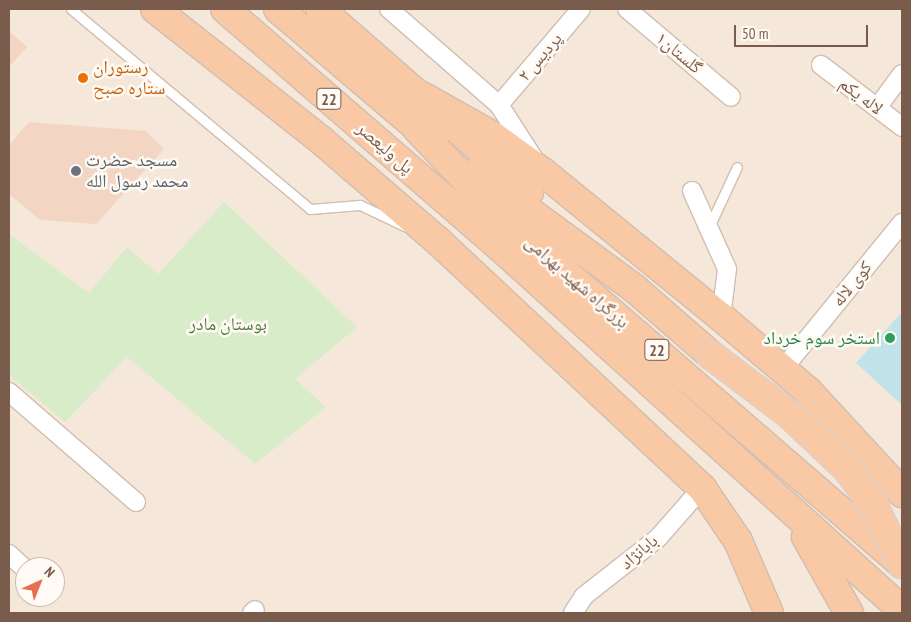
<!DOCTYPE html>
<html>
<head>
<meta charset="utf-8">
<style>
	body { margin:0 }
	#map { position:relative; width:911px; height:622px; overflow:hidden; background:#fdf6ec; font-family:"PT Sans Narrow","Noto Naskh Arabic",sans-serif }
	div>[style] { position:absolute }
	.residential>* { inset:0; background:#f5e8da }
	.green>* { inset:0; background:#d8ecc9 }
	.water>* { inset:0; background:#bfe3e8 }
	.building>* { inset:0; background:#f3d5c3 }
	.roads { filter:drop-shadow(1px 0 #d1beb0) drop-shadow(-1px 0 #d1beb0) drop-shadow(0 1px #d1beb0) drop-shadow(0 -1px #d1beb0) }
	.service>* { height:9px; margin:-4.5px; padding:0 4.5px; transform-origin:4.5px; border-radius:4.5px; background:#fff }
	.minor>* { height:18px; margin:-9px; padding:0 9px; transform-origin:9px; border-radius:9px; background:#fff }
	.trunk>* { height:28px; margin:-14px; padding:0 14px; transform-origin:14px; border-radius:14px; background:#f9c8a4 }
	.bridges { filter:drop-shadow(1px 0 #dad1cd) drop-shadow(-1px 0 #dad1cd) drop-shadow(0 1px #dad1cd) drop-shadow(0 -1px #dad1cd) }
	.trunk-bridge>* { height:28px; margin:-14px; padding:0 14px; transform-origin:14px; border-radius:14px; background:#f9c8a4 }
	.dots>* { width:14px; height:14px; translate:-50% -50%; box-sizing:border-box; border:2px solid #fffaf3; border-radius:50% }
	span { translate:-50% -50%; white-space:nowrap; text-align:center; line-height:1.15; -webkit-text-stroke:5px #fffaf3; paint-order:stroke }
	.shield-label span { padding:1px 4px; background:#fffaf3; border:1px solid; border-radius:4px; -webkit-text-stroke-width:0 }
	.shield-label { font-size:16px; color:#7a5c4d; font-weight:700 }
	.street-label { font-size:18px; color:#7a5c4d }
	.food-label { font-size:18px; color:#c56008 }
	.left { translate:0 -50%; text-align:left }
	.worship-label { font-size:18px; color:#5b616d }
	.park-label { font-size:18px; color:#537a41 }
	.leisure-label { font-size:18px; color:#27864d }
	.right { translate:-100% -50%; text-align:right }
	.frame { position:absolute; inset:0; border:10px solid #7a5c4d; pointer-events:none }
	.north { position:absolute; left:15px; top:557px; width:50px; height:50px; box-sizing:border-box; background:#fffaf3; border:1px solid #cabbb1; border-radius:50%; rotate:44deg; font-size:14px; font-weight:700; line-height:20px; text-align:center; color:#7a5c4d }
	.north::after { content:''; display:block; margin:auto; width:18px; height:22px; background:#e76f51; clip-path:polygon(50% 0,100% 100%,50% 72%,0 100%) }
	.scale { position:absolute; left:734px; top:25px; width:134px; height:22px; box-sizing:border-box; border:2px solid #7a5c4d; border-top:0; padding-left:6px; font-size:15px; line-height:18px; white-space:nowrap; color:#7a5c4d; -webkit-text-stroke:4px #fffaf3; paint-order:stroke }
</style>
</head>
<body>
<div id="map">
	<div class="residential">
		<div style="clip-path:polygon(evenodd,9px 9px,902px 9px,902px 613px,9px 613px,9px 9px,25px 567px,55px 567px,55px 597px,25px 597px,25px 567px)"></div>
	</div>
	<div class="green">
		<div style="clip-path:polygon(224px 202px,357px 327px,295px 379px,326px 407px,255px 464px,127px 357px,65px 422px,9px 375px,9px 234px,89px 293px,127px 247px,158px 274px)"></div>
	</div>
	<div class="water">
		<div style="clip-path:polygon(901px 313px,902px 314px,902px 405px,856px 363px)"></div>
	</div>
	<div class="building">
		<div style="clip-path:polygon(9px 31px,27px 47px,9px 67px)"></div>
		<div style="clip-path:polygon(29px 122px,146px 131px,164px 149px,96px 224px,40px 220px,9px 194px,9px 145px)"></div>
	</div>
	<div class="roads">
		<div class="service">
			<div style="left:71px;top:9px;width:312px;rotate:39.9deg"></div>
			<div style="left:310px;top:209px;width:50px;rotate:-4.6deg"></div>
			<div style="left:360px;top:205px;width:49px;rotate:25.5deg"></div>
			<div style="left:709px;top:227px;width:66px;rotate:-65deg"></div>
		</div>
		<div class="minor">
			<div style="left:389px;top:9px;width:146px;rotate:41.1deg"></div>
			<div style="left:499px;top:105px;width:64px;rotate:57.1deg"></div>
			<div style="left:627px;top:9px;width:136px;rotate:40.2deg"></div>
			<div style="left:821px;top:65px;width:102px;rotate:37.4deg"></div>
			<div style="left:499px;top:105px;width:126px;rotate:-49.5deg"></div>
			<div style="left:877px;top:108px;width:42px;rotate:-53.7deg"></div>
			<div style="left:692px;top:191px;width:85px;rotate:65.8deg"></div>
			<div style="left:727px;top:269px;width:48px;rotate:97.1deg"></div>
			<div style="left:782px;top:370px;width:190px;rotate:-50.8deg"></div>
			<div style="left:9px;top:392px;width:168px;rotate:40.9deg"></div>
			<div style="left:9px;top:554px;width:18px;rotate:43deg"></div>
			<div style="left:252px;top:613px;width:4px;rotate:-45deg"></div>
			<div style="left:573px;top:613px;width:20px;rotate:-57deg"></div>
			<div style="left:584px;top:596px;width:94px;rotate:-38.1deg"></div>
			<div style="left:658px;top:538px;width:67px;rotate:-48.7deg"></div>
		</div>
		<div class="trunk">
			<div style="left:155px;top:9px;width:213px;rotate:38.3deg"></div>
			<div style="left:322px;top:141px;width:153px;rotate:40.8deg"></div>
			<div style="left:438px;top:241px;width:362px;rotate:43.1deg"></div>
			<div style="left:702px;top:488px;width:64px;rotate:55.8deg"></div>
			<div style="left:738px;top:541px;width:78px;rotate:66.7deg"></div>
			<div style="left:225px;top:9px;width:365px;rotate:40.9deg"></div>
			<div style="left:501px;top:248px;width:540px;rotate:42.07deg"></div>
			<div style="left:278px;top:9px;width:204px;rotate:40.4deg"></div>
			<div style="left:320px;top:9px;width:278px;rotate:41.2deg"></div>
			<div style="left:422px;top:96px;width:81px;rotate:29.4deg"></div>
			<div style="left:493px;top:136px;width:62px;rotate:35.8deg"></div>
			<div style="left:543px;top:172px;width:230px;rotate:39.2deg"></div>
			<div style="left:721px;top:317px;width:114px;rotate:40.4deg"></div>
			<div style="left:808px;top:391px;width:139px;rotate:47.3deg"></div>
			<div style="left:418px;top:130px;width:117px;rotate:46.4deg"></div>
			<div style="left:499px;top:215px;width:533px;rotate:40.89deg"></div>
			<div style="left:476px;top:172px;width:197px;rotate:36.3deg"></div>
			<div style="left:635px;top:289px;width:101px;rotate:41deg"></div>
			<div style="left:806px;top:537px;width:87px;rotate:60.5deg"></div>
		</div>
	</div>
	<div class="bridges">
		<div class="trunk-bridge">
			<div style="left:711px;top:355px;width:99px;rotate:37.2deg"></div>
			<div style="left:790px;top:415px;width:79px;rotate:43.5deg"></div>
			<div style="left:847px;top:469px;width:41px;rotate:52.9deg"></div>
			<div style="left:872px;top:502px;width:69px;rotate:64.2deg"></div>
		</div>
	</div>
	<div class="dots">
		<div style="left:83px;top:78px;background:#e8710a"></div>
		<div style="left:76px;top:171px;background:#6b7280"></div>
		<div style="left:890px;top:338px;background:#2e9e5b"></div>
	</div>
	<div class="shield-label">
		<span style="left:329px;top:99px">22</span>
		<span style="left:657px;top:350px">22</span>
	</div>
	<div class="street-label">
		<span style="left:679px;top:53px;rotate:40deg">گلستان۱</span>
		<span style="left:540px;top:57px;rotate:-50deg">پردیس ۲</span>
		<span style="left:861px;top:96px;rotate:37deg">لاله یکم</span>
		<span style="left:385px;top:148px;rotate:41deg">پل ولیعصر</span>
		<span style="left:577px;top:282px;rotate:41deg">بزرگراه شهید بهرامی</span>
		<span style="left:852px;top:284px;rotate:-51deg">کوی لاله</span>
		<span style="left:639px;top:552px;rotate:-40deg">بابانژاد</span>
	</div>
	<div class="food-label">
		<span class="left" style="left:93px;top:78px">رستوران<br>ستاره صبح</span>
	</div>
	<div class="worship-label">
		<span class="left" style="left:86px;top:171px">مسجد حضرت<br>محمد رسول الله</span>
	</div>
	<div class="park-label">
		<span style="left:228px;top:324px">بوستان مادر</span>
	</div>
	<div class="leisure-label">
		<span class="right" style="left:880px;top:338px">استخر سوم خرداد</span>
	</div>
	<div class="frame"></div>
	<div class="north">N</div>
	<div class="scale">50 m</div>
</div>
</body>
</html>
